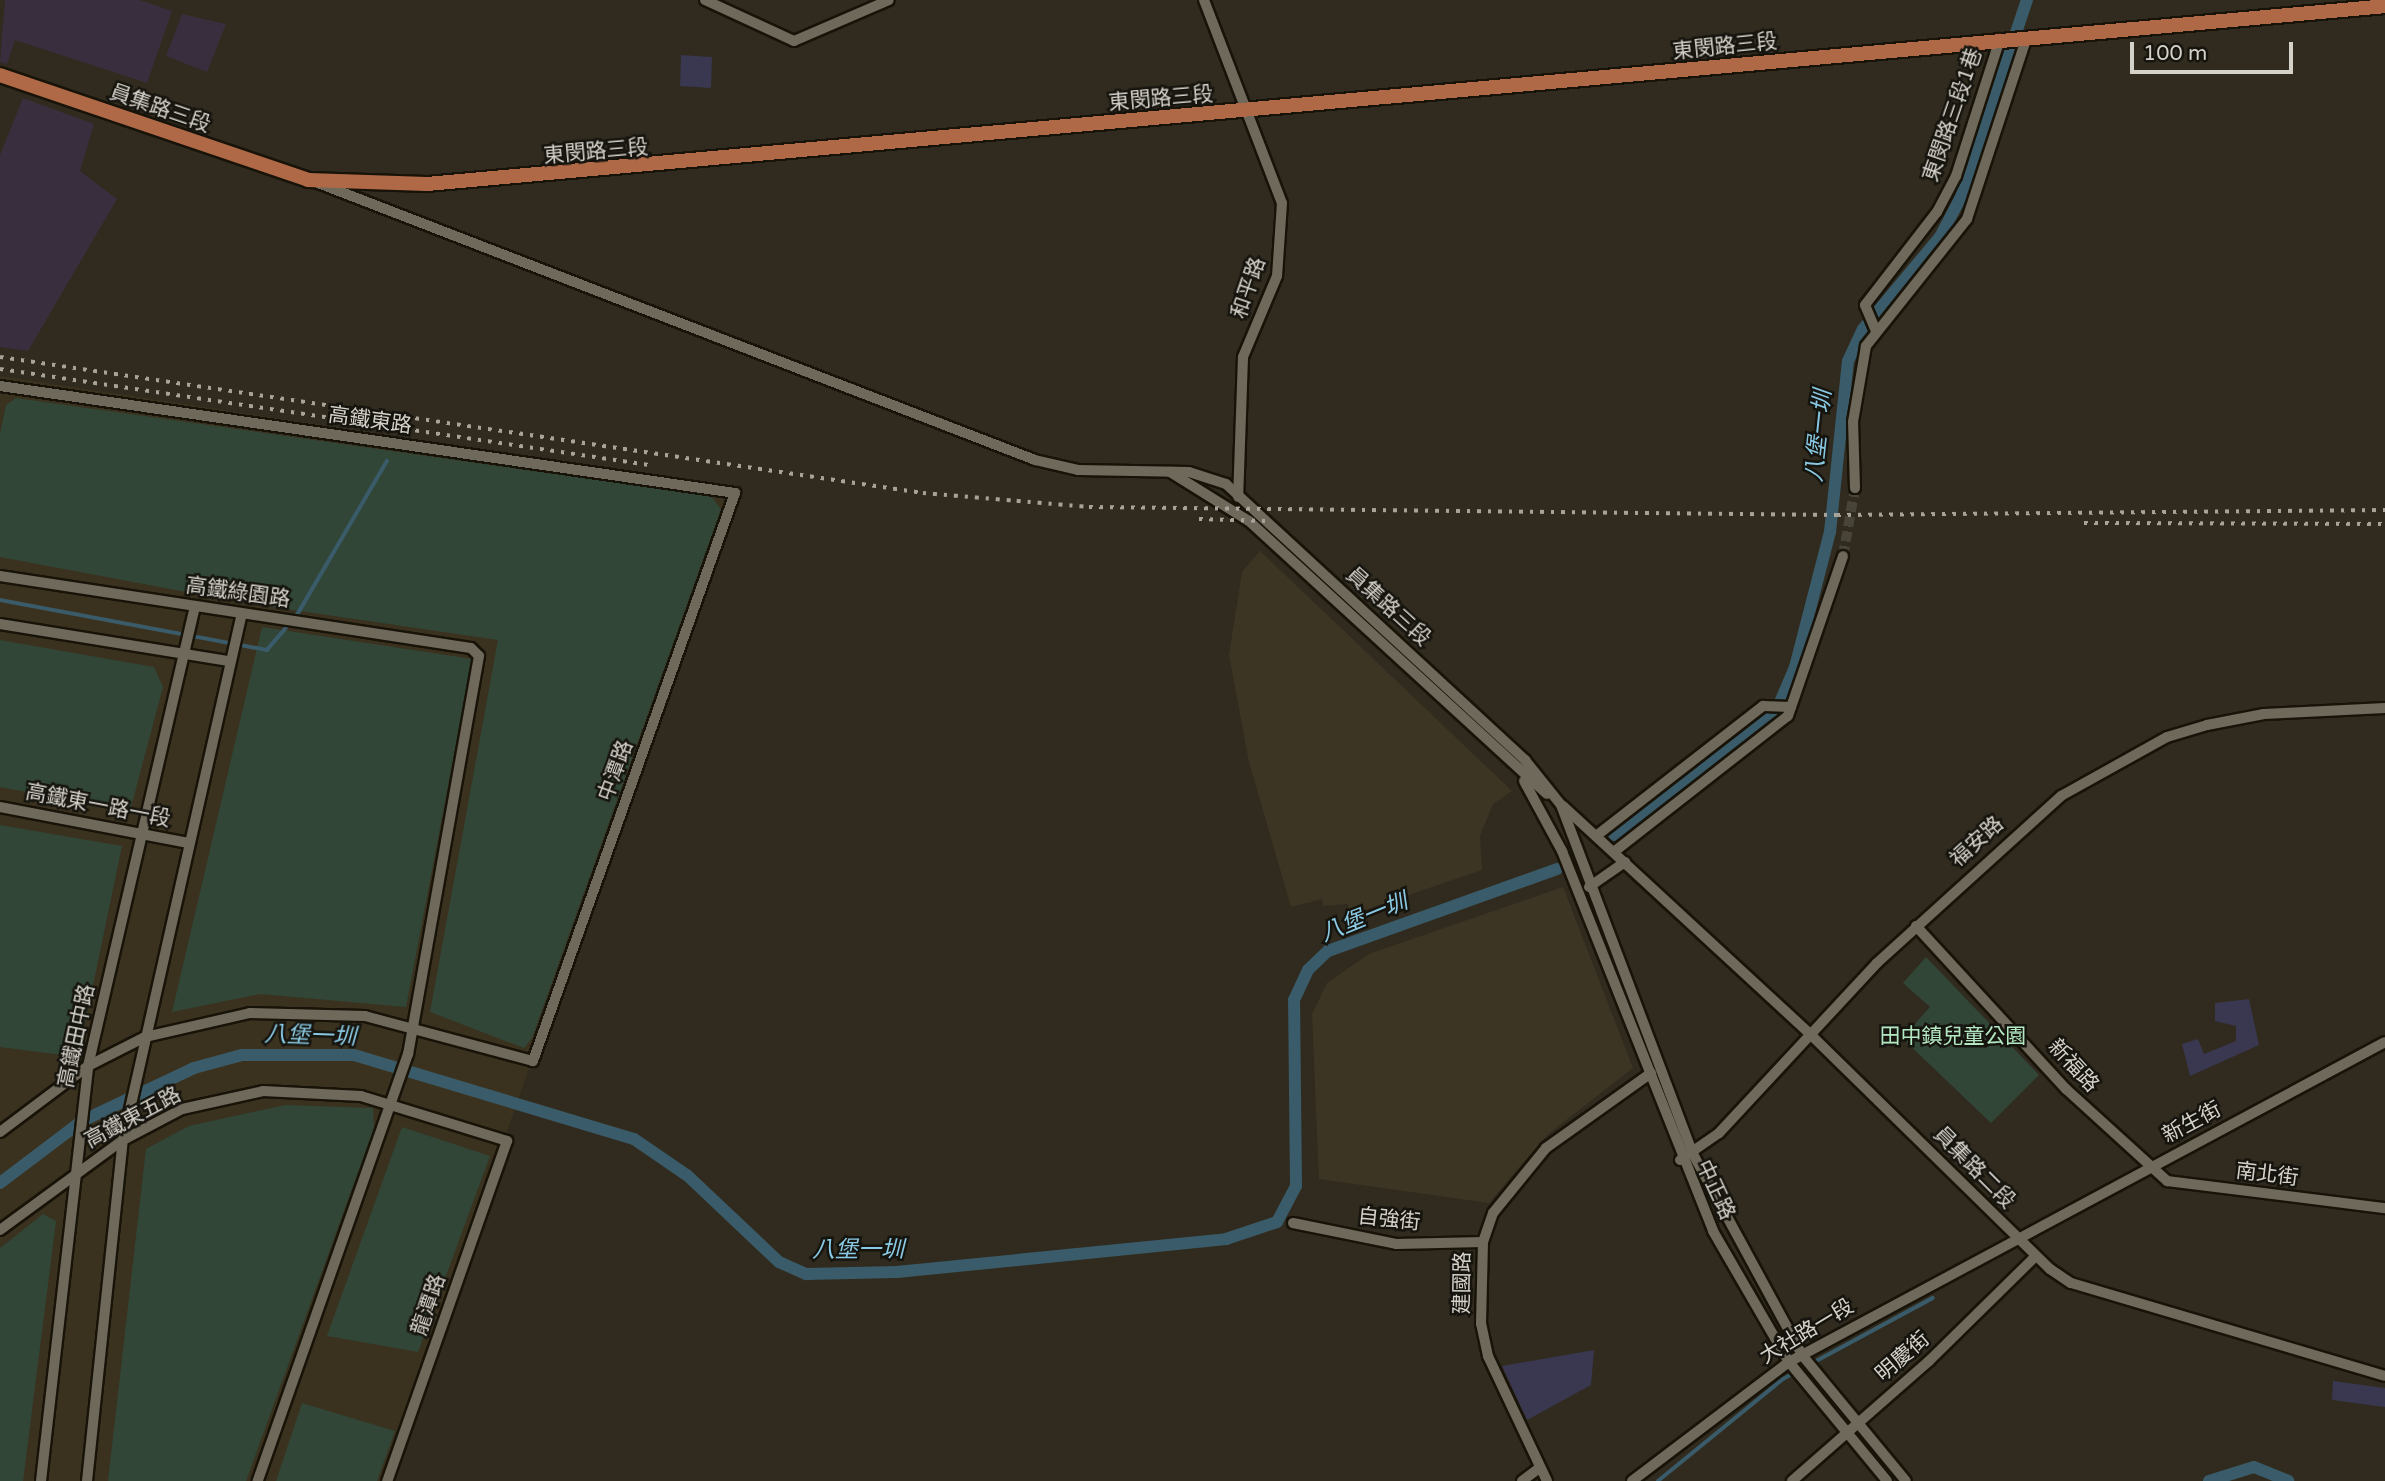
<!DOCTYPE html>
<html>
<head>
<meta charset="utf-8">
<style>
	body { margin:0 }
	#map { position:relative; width:2385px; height:1481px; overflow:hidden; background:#302b1e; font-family:"Varela Round","Noto Sans TC",sans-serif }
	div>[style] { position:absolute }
	.built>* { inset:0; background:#3a321f }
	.industrial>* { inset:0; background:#392e3e }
	.education>* { inset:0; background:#3d3524 }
	.green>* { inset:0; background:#314637 }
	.stream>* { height:3.5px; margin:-1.75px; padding:0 1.75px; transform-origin:1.75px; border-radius:1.75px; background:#3a5b69 }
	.canal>* { height:12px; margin:-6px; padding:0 6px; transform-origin:6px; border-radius:6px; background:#3a5b69 }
	.building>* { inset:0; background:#3a3751 }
	.minor-tunnel>* { height:10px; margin-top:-5px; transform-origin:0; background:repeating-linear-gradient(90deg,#494438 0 10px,transparent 0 15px) }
	.roads { filter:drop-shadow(2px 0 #181308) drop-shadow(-2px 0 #181308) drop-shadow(0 2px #181308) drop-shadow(0 -2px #181308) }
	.minor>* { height:10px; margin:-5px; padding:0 5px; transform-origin:5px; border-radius:5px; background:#6f695b }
	.major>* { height:14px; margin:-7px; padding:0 7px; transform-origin:7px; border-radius:7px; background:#b06947 }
	.rail>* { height:3.5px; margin-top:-1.75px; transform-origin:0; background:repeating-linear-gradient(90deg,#a7a39a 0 3.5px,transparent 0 10.5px) }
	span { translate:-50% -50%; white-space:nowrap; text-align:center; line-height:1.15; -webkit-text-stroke:5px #16140e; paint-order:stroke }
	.street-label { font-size:21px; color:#d4d1c9 }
	.park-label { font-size:21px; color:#b2e7c2 }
	.water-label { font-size:23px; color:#89c9e3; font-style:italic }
	.scale { position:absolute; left:2130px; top:42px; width:163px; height:32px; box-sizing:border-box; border:4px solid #d4d1c9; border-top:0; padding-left:9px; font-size:21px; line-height:24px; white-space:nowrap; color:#d4d1c9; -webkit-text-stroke:5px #16140e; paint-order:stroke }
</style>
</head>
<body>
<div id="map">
	<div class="built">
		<div style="clip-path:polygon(0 376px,735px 488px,383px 1481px,0 1481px)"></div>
	</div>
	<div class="industrial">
		<div style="clip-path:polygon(5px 0,140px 0,172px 11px,147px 83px,15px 40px,7px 64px,0 62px)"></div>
		<div style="clip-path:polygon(182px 14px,226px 24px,207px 72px,166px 56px)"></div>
		<div style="clip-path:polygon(23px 98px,94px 124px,80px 171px,117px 199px,28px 351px,0 347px,0 155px)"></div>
	</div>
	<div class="education">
		<div style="clip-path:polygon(1260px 551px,1512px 791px,1493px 804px,1480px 836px,1482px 870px,1350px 915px,1348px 904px,1323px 906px,1322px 899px,1291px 907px,1249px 762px,1229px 655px,1242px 572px)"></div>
		<div style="clip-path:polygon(1563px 887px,1633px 1068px,1547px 1135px,1489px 1203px,1319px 1179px,1312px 1014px,1327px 983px,1369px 954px)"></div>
	</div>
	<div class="green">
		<div style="clip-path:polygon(16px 398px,711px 496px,721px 509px,532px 1038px,524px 1048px,430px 1012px,498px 640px,245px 603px,0 557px,0 434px,6px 405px)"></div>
		<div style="clip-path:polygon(262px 627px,472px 659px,406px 1007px,260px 994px,172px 1012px)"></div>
		<div style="clip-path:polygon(0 640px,154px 667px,163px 687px,130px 811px,0 787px)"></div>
		<div style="clip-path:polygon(0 825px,122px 846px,78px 1057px,0 1047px)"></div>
		<div style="clip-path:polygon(1926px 957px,2039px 1075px,1991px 1123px,1902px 1038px,1930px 1007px,1903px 983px)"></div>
		<div style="clip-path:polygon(285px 1105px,373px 1108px,374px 1128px,246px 1481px,108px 1481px,146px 1149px,189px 1126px)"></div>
		<div style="clip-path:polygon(402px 1127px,490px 1156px,418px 1352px,327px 1336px)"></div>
		<div style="clip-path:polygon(43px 1214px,56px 1221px,23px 1481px,0 1481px,0 1248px)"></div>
		<div style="clip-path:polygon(302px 1403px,395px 1431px,377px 1481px,276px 1481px)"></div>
	</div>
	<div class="stream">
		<div style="left:0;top:600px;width:272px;rotate:10.6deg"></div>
		<div style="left:267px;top:650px;width:46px;rotate:-49.4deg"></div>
		<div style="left:297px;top:615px;width:178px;rotate:-59.7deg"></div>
		<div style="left:1658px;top:1481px;width:161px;rotate:-39.2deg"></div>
		<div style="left:1783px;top:1379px;width:170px;rotate:-28.4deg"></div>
	</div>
	<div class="canal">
		<div style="left:1614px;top:835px;width:201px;rotate:-36.9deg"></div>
		<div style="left:1775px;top:714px;width:51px;rotate:-66.9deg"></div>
		<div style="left:1795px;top:667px;width:139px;rotate:-75.5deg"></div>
		<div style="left:1830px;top:532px;width:172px;rotate:-84deg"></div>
		<div style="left:1848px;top:361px;width:35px;rotate:-65deg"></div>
		<div style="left:1863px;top:329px;width:120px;rotate:-50.1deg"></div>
		<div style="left:1940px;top:237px;width:45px;rotate:-62.3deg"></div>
		<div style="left:1961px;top:197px;width:208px;rotate:-71.5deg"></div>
		<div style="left:0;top:1183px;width:103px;rotate:-37.1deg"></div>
		<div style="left:82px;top:1121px;width:124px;rotate:-25.3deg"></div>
		<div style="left:194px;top:1068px;width:50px;rotate:-15.2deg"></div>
		<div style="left:242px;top:1055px;width:112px"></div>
		<div style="left:354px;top:1055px;width:292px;rotate:16.7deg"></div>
		<div style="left:634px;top:1139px;width:65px;rotate:34.4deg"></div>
		<div style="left:688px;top:1176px;width:125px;rotate:43.4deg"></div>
		<div style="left:779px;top:1262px;width:30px;rotate:24deg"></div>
		<div style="left:806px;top:1274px;width:91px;rotate:-1.3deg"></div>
		<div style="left:897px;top:1272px;width:331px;rotate:-5.7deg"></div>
		<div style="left:1226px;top:1239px;width:54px;rotate:-18.4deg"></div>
		<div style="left:1277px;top:1222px;width:41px;rotate:-62.2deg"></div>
		<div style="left:1296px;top:1186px;width:186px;rotate:-90.6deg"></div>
		<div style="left:1294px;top:1000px;width:33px;rotate:-65deg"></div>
		<div style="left:1308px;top:970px;width:28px;rotate:-44deg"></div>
		<div style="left:1328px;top:951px;width:243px;rotate:-19.7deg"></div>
		<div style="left:2209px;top:1481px;width:47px;rotate:-17.3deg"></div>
		<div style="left:2254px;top:1467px;width:37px;rotate:22deg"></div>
	</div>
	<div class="building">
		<div style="clip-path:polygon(681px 55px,712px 57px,711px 88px,680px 86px)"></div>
		<div style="clip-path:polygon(2249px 999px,2259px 1045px,2190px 1076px,2182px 1044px,2198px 1039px,2204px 1054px,2236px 1041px,2236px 1026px,2215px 1021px,2215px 1003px)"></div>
		<div style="clip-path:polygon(1594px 1350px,1591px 1385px,1527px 1420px,1502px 1366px)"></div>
		<div style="clip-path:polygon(2333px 1381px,2385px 1388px,2385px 1407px,2332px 1400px)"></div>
	</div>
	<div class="minor-tunnel">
		<div style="left:1843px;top:556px;width:69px;rotate:-80deg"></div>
	</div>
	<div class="roads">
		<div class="minor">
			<div style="left:705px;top:0;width:98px;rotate:24.7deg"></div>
			<div style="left:794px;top:41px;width:103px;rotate:-23.3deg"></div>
			<div style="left:1204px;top:0;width:217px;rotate:69deg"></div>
			<div style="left:1282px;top:203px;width:73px;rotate:93.9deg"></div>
			<div style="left:1277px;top:276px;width:88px;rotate:112.8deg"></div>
			<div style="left:1243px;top:357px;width:140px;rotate:92deg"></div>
			<div style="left:318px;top:183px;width:769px;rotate:21.12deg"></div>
			<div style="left:1035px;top:460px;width:44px;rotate:13.1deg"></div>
			<div style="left:1078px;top:470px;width:111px;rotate:1deg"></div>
			<div style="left:1189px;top:472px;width:39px;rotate:18deg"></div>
			<div style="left:1226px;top:484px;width:407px;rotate:42.7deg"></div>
			<div style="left:1525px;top:760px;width:58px;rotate:51.3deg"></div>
			<div style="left:1561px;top:805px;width:373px;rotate:69.3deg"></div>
			<div style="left:1693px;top:1154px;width:229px;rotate:61.5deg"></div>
			<div style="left:1802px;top:1355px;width:163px;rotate:50.5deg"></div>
			<div style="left:1876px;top:331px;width:28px;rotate:-113deg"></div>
			<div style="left:1865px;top:305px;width:118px;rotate:-52.3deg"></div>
			<div style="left:1937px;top:212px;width:41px;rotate:-62.2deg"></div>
			<div style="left:1956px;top:176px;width:144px;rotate:-72.2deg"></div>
			<div style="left:0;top:386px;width:743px;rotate:8.28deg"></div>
			<div style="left:735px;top:493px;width:603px;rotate:109.58deg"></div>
			<div style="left:533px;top:1061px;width:174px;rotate:-165deg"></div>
			<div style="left:365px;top:1016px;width:115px;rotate:-178.5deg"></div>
			<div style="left:250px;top:1013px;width:108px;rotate:167.1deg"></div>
			<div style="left:145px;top:1037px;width:64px;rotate:153deg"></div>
			<div style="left:88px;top:1066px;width:110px;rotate:143.1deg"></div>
			<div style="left:1170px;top:472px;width:93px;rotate:31.8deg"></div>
			<div style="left:1249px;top:521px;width:404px;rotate:42.5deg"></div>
			<div style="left:1855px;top:488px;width:66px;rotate:-91.7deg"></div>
			<div style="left:1853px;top:422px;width:77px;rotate:-80.3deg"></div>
			<div style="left:1866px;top:346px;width:162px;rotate:-51.5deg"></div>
			<div style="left:1967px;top:219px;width:188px;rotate:-71.8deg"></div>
			<div style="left:0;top:576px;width:476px;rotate:8.7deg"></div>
			<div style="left:471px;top:648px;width:11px;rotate:45deg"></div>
			<div style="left:479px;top:656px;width:404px;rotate:100.1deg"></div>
			<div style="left:408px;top:1054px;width:453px;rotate:109.4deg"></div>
			<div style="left:0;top:624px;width:232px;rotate:9.2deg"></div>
			<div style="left:1524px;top:781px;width:80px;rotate:61.5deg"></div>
			<div style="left:1562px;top:851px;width:409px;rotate:68.3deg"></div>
			<div style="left:1713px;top:1231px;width:151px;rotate:59.9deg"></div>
			<div style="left:1789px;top:1362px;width:154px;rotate:50.5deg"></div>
			<div style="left:1563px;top:806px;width:336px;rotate:42.7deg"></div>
			<div style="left:1810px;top:1034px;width:336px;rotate:44.4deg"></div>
			<div style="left:2050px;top:1269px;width:25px;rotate:34deg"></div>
			<div style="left:2071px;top:1283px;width:327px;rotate:16.5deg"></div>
			<div style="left:0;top:807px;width:191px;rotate:10.8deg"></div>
			<div style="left:1596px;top:836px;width:212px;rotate:-37.9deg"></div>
			<div style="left:1763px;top:706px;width:28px;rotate:2deg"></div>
			<div style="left:1615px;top:851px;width:219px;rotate:-38deg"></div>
			<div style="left:1788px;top:716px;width:169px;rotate:-71deg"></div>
			<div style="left:1589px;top:887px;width:44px;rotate:-34.8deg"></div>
			<div style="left:1916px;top:926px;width:222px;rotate:47.4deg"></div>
			<div style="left:2066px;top:1089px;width:137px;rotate:42.3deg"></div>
			<div style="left:2167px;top:1181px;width:220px;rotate:7.1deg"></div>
			<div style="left:1680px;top:1160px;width:47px;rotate:-34.7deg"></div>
			<div style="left:1719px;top:1133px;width:232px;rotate:-47.1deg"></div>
			<div style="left:1877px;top:963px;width:248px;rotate:-42.2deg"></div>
			<div style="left:2061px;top:796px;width:121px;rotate:-29.1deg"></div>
			<div style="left:2167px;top:737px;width:42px;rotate:-16.7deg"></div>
			<div style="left:2207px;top:725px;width:58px;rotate:-10.9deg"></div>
			<div style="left:2264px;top:714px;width:121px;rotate:-2.8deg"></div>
			<div style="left:1293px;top:1223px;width:105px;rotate:11.5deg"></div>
			<div style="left:1396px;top:1244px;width:87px;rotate:-1.3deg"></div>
			<div style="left:0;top:1230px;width:152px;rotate:-36.2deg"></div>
			<div style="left:123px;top:1140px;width:67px;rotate:-27.7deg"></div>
			<div style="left:182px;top:1109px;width:83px;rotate:-12.5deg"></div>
			<div style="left:263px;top:1091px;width:98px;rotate:2.9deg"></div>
			<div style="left:361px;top:1096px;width:153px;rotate:17.1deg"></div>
			<div style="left:507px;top:1141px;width:361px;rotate:109.4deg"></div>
			<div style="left:41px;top:1481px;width:418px;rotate:-83.5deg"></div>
			<div style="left:88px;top:1066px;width:471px;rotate:-76.9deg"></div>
			<div style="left:87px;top:1481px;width:343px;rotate:-84deg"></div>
			<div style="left:123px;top:1140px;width:540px;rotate:-77.28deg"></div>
			<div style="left:1522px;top:1481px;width:20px;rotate:-37deg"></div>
			<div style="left:1547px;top:1481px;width:138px;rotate:-115.3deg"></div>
			<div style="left:1488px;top:1356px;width:33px;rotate:-102deg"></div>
			<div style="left:1481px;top:1324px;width:82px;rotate:-88.6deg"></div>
			<div style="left:1483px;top:1242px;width:31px;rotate:-71deg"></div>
			<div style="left:1493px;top:1213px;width:84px;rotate:-50.8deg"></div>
			<div style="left:1546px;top:1148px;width:129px;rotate:-35.5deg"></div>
			<div style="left:1632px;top:1481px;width:197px;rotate:-37.2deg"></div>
			<div style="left:1789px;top:1362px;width:676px;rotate:-28.23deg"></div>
			<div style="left:1792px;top:1481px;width:182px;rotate:-41.2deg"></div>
			<div style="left:1929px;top:1361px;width:148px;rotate:-44.5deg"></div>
		</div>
		<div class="major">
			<div style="left:0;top:75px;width:325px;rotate:18.8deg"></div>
			<div style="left:308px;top:180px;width:119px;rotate:1.9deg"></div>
			<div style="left:427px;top:184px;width:1966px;rotate:-5.19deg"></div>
		</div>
	</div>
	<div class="rail">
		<div style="left:0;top:357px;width:933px;rotate:8.38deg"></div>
		<div style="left:923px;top:493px;width:167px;rotate:4.8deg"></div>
		<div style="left:1089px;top:507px;width:748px;rotate:0.61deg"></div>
		<div style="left:1837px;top:515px;width:548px;rotate:-0.52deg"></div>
		<div style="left:0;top:369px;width:656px;rotate:8.41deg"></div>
		<div style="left:1199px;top:519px;width:66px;rotate:1.7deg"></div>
		<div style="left:2084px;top:523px;width:301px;rotate:0.2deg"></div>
	</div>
	<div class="street-label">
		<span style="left:1725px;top:47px;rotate:-6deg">東閔路三段</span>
		<span style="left:1161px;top:99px;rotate:-5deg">東閔路三段</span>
		<span style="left:160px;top:109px;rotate:19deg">員集路三段</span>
		<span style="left:1953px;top:115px;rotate:-71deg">東閔路三段1巷</span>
		<span style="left:596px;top:152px;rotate:-5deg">東閔路三段</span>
		<span style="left:1249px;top:288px;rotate:-71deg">和平路</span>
		<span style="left:370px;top:421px;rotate:8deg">高鐵東路</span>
		<span style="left:238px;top:593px;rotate:8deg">高鐵綠園路</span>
		<span style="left:1388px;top:607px;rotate:42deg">員集路三段</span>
		<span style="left:616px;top:771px;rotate:-70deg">中潭路</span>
		<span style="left:98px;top:806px;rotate:11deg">高鐵東一路一段</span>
		<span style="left:1977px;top:842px;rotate:-42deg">福安路</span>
		<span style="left:77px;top:1036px;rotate:-78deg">高鐵田中路</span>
		<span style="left:2073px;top:1066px;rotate:47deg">新福路</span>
		<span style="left:133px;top:1118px;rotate:-28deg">高鐵東五路</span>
		<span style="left:2192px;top:1123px;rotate:-28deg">新生街</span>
		<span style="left:1974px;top:1168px;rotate:45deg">員集路二段</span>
		<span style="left:2267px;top:1175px;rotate:7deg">南北街</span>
		<span style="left:1715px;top:1190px;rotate:65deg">中正路</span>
		<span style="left:1389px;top:1220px;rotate:6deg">自強街</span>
		<span style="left:1463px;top:1283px;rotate:-89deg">建國路</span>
		<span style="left:429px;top:1305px;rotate:-71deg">龍潭路</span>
		<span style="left:1807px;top:1332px;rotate:-31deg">大社路一段</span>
		<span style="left:1903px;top:1357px;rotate:-41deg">明慶街</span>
	</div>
	<div class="park-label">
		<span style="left:1953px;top:1037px">田中鎮兒童公園</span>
	</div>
	<div class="water-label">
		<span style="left:1819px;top:436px;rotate:-84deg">八堡一圳</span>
		<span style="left:1364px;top:918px;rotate:-22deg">八堡一圳</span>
		<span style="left:310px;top:1036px;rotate:2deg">八堡一圳</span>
		<span style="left:858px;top:1250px">八堡一圳</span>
	</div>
	<div class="scale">100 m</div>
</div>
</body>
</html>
